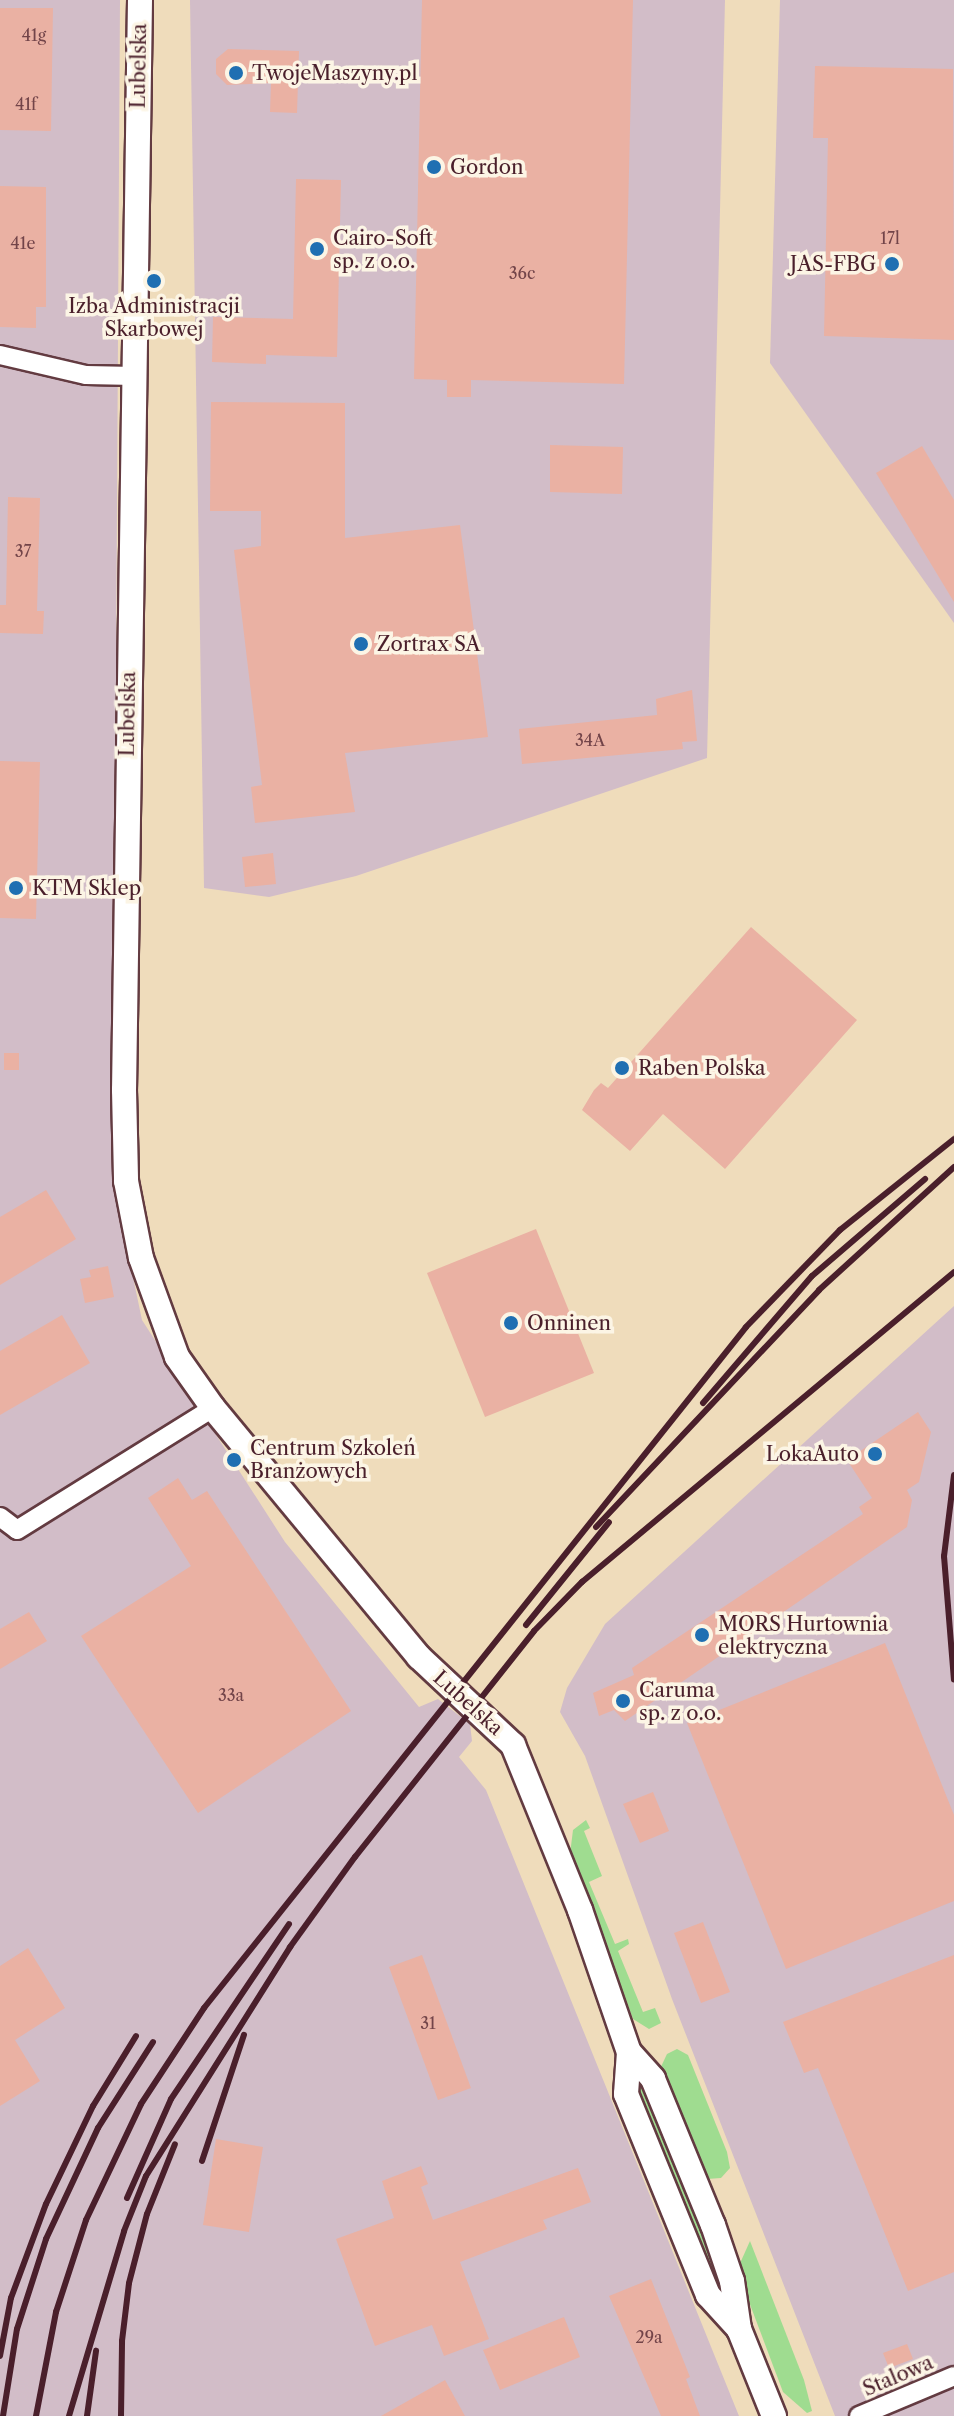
<!DOCTYPE html>
<html>
<head>
<meta charset="utf-8">
<style>
	body { margin:0 }
	#map { position:relative; width:954px; height:2416px; overflow:hidden; background:#efdcbb; font-family:"Libre Caslon Text",serif }
	div>[style] { position:absolute }
	.industrial>* { inset:0; background:#d2bdc8 }
	.green>* { inset:0; background:#9fdc90 }
	.building>* { inset:0; background:#eab1a3 }
	.roads { filter:drop-shadow(2px 0 #633b41) drop-shadow(-2px 0 #633b41) drop-shadow(0 2px #633b41) drop-shadow(0 -2px #633b41) }
	.minor>* { height:18px; margin:-9px; padding:0 9px; transform-origin:9px; border-radius:9px; background:#fff }
	.tertiary>* { height:24px; margin:-12px; padding:0 12px; transform-origin:12px; border-radius:12px; background:#fff }
	.rail>* { height:6px; margin:-3px; padding:0 3px; transform-origin:3px; border-radius:3px; background:#4a1f2b }
	.dots>* { width:22px; height:22px; translate:-50% -50%; box-sizing:border-box; border:4px solid #fcf5e5; border-radius:50% }
	span { translate:-50% -50%; white-space:nowrap; text-align:center; line-height:1.15; -webkit-text-stroke:7px #fcf5e5; paint-order:stroke }
	.number-label { font-size:16px; color:#724449 }
	.number-label span { -webkit-text-stroke-width:0 }
	.street-label { font-size:20px; color:#4a1f2b }
	.poi-label { font-size:20px; color:#4a1f2b }
	.left { translate:0 -50%; text-align:left }
	.right { translate:-100% -50%; text-align:right }
</style>
</head>
<body>
<div id="map">
	<div class="industrial">
		<div style="clip-path:polygon(0 0,120px 0,113px 1182px,142px 1320px,285px 1542px,419px 1707px,438px 1699px,470px 1724px,472px 1741px,459px 1757px,486px 1790px,739px 2416px,0 2416px)"></div>
		<div style="clip-path:polygon(190px 0,725px 0,707px 758px,356px 876px,269px 897px,204px 888px)"></div>
		<div style="clip-path:polygon(780px 0,954px 0,954px 623px,770px 363px)"></div>
		<div style="clip-path:polygon(954px 1306px,954px 2416px,835px 2416px,672px 1999px,585px 1756px,560px 1712px,567px 1688px,605px 1624px)"></div>
	</div>
	<div class="green">
		<div style="clip-path:polygon(586px 1820px,590px 1828px,584px 1831px,602px 1876px,589px 1882px,615px 1944px,628px 1939px,629px 1944px,618px 1951px,643px 2012px,655px 2008px,661px 2023px,649px 2029px,633px 2019px,570px 1854px,573px 1830px)"></div>
		<div style="clip-path:polygon(677px 2049px,688px 2055px,727px 2152px,730px 2168px,721px 2178px,707px 2179px,659px 2071px,667px 2054px)"></div>
		<div style="clip-path:polygon(636px 2074px,646px 2084px,729px 2285px,717px 2300px,634px 2094px)"></div>
		<div style="clip-path:polygon(750px 2241px,804px 2380px,812px 2411px,807px 2413px,783px 2392px,737px 2270px)"></div>
	</div>
	<div class="building">
		<div style="clip-path:polygon(422px 0,633px 0,624px 384px,471px 380px,471px 397px,447px 397px,447px 380px,414px 379px)"></div>
		<div style="clip-path:polygon(0 8px,53px 8px,51px 131px,0 130px)"></div>
		<div style="clip-path:polygon(228px 49px,299px 51px,297px 113px,270px 112px,271px 83px,227px 85px,216px 74px,216px 59px)"></div>
		<div style="clip-path:polygon(815px 66px,953px 69px,954px 340px,824px 336px,828px 138px,813px 138px)"></div>
		<div style="clip-path:polygon(296px 179px,341px 180px,337px 357px,266px 355px,266px 364px,212px 362px,213px 317px,293px 319px)"></div>
		<div style="clip-path:polygon(0 186px,46px 187px,46px 307px,36px 307px,36px 328px,0 327px)"></div>
		<div style="clip-path:polygon(211px 402px,345px 403px,345px 538px,460px 525px,488px 737px,345px 753px,355px 812px,255px 823px,251px 787px,262px 785px,234px 550px,261px 546px,261px 511px,210px 511px)"></div>
		<div style="clip-path:polygon(550px 445px,623px 447px,622px 494px,550px 492px)"></div>
		<div style="clip-path:polygon(922px 446px,954px 500px,954px 602px,876px 473px)"></div>
		<div style="clip-path:polygon(8px 497px,40px 498px,37px 611px,44px 611px,43px 634px,0 633px,0 605px,6px 605px)"></div>
		<div style="clip-path:polygon(692px 690px,697px 741px,682px 742px,683px 749px,522px 764px,519px 729px,657px 715px,656px 699px)"></div>
		<div style="clip-path:polygon(0 761px,40px 762px,36px 919px,0 918px)"></div>
		<div style="clip-path:polygon(273px 853px,276px 884px,245px 887px,242px 857px)"></div>
		<div style="clip-path:polygon(751px 927px,857px 1020px,725px 1169px,663px 1114px,630px 1151px,582px 1110px,594px 1090px,601px 1083px,608px 1088px)"></div>
		<div style="clip-path:polygon(4px 1053px,19px 1053px,19px 1070px,4px 1070px)"></div>
		<div style="clip-path:polygon(46px 1190px,76px 1239px,0 1285px,0 1217px)"></div>
		<div style="clip-path:polygon(536px 1229px,594px 1373px,485px 1417px,427px 1273px)"></div>
		<div style="clip-path:polygon(108px 1266px,114px 1297px,85px 1303px,80px 1279px,91px 1277px,89px 1270px)"></div>
		<div style="clip-path:polygon(62px 1315px,90px 1363px,0 1415px,0 1351px)"></div>
		<div style="clip-path:polygon(918px 1412px,931px 1432px,919px 1482px,907px 1490px,912px 1500px,907px 1527px,625px 1721px,614px 1710px,599px 1716px,593px 1693px,634px 1675px,632px 1668px,863px 1514px,859px 1507px,872px 1498px,847px 1460px)"></div>
		<div style="clip-path:polygon(178px 1478px,192px 1500px,207px 1491px,351px 1711px,198px 1813px,81px 1636px,191px 1566px,148px 1498px)"></div>
		<div style="clip-path:polygon(29px 1612px,47px 1641px,0 1669px,0 1629px)"></div>
		<div style="clip-path:polygon(885px 1643px,954px 1815px,954px 1901px,786px 1969px,687px 1723px)"></div>
		<div style="clip-path:polygon(653px 1792px,669px 1831px,640px 1843px,623px 1804px)"></div>
		<div style="clip-path:polygon(703px 1922px,730px 1992px,701px 2003px,674px 1933px)"></div>
		<div style="clip-path:polygon(28px 1948px,65px 2008px,15px 2040px,40px 2081px,0 2106px,0 1966px)"></div>
		<div style="clip-path:polygon(422px 1955px,471px 2088px,438px 2100px,389px 1967px)"></div>
		<div style="clip-path:polygon(954px 1955px,954px 2272px,908px 2291px,818px 2068px,804px 2073px,783px 2022px)"></div>
		<div style="clip-path:polygon(216px 2139px,263px 2147px,249px 2232px,203px 2225px)"></div>
		<div style="clip-path:polygon(421px 2166px,428px 2184px,421px 2187px,433px 2220px,578px 2168px,591px 2202px,543px 2220px,547px 2229px,460px 2262px,489px 2339px,444px 2356px,432px 2325px,375px 2346px,336px 2239px,394px 2218px,382px 2181px)"></div>
		<div style="clip-path:polygon(651px 2279px,690px 2377px,686px 2379px,700px 2416px,661px 2416px,609px 2296px)"></div>
		<div style="clip-path:polygon(564px 2317px,580px 2357px,500px 2390px,483px 2350px)"></div>
		<div style="clip-path:polygon(907px 2344px,913px 2359px,889px 2368px,883px 2353px)"></div>
		<div style="clip-path:polygon(445px 2380px,465px 2416px,381px 2416px)"></div>
	</div>
	<div class="roads">
		<div class="minor">
			<div style="left:0;top:355px;width:88px;rotate:13.1deg"></div>
			<div style="left:86px;top:375px;width:49px;rotate:1.2deg"></div>
			<div style="left:0;top:1517px;width:21px;rotate:37deg"></div>
			<div style="left:17px;top:1530px;width:231px;rotate:-31.9deg"></div>
			<div style="left:859px;top:2416px;width:103px;rotate:-22.8deg"></div>
		</div>
		<div class="tertiary">
			<div style="left:140px;top:0;width:1090px;rotate:90.84deg"></div>
			<div style="left:124px;top:1090px;width:91px;rotate:88.7deg"></div>
			<div style="left:126px;top:1181px;width:78px;rotate:79deg"></div>
			<div style="left:141px;top:1258px;width:105px;rotate:70deg"></div>
			<div style="left:177px;top:1357px;width:62px;rotate:54.8deg"></div>
			<div style="left:213px;top:1408px;width:323px;rotate:50.4deg"></div>
			<div style="left:419px;top:1657px;width:129px;rotate:43.1deg"></div>
			<div style="left:513px;top:1745px;width:178px;rotate:67.9deg"></div>
			<div style="left:580px;top:1910px;width:150px;rotate:71deg"></div>
			<div style="left:629px;top:2052px;width:36px;rotate:48deg"></div>
			<div style="left:653px;top:2079px;width:158px;rotate:67.7deg"></div>
			<div style="left:713px;top:2225px;width:59px;rotate:71.3deg"></div>
			<div style="left:732px;top:2281px;width:49px;rotate:81.7deg"></div>
			<div style="left:739px;top:2329px;width:94px;rotate:68.1deg"></div>
			<div style="left:629px;top:2052px;width:42px;rotate:94.1deg"></div>
			<div style="left:626px;top:2094px;width:217px;rotate:67.8deg"></div>
			<div style="left:708px;top:2295px;width:46px;rotate:47.6deg"></div>
		</div>
	</div>
	<div class="rail">
		<div style="left:703px;top:1403px;width:167px;rotate:-49.4deg"></div>
		<div style="left:812px;top:1276px;width:149px;rotate:-40.6deg"></div>
		<div style="left:954px;top:1475px;width:82px;rotate:97deg"></div>
		<div style="left:944px;top:1556px;width:124px;rotate:85.4deg"></div>
		<div style="left:596px;top:1527px;width:325px;rotate:-46.7deg"></div>
		<div style="left:819px;top:1290px;width:183px;rotate:-42.3deg"></div>
		<div style="left:526px;top:1625px;width:132px;rotate:-51.1deg"></div>
		<div style="left:202px;top:2161px;width:133px;rotate:-71.6deg"></div>
		<div style="left:127px;top:2198px;width:108px;rotate:-66deg"></div>
		<div style="left:171px;top:2099px;width:211px;rotate:-56deg"></div>
		<div style="left:0;top:2356px;width:59px;rotate:-79.3deg"></div>
		<div style="left:11px;top:2298px;width:100px;rotate:-69.6deg"></div>
		<div style="left:46px;top:2204px;width:109px;rotate:-64.4deg"></div>
		<div style="left:93px;top:2106px;width:82px;rotate:-58.4deg"></div>
		<div style="left:3px;top:2416px;width:88px;rotate:-80.9deg"></div>
		<div style="left:17px;top:2329px;width:95px;rotate:-72.1deg"></div>
		<div style="left:46px;top:2239px;width:123px;rotate:-64.9deg"></div>
		<div style="left:98px;top:2128px;width:102px;rotate:-57.4deg"></div>
		<div style="left:36px;top:2416px;width:106px;rotate:-79.1deg"></div>
		<div style="left:56px;top:2312px;width:97px;rotate:-71.9deg"></div>
		<div style="left:86px;top:2220px;width:128px;rotate:-64.6deg"></div>
		<div style="left:141px;top:2104px;width:115px;rotate:-56.7deg"></div>
		<div style="left:204px;top:2008px;width:870px;rotate:-51.48deg"></div>
		<div style="left:746px;top:1327px;width:135px;rotate:-45.9deg"></div>
		<div style="left:840px;top:1230px;width:146px;rotate:-38.6deg"></div>
		<div style="left:69px;top:2416px;width:193px;rotate:-73.4deg"></div>
		<div style="left:124px;top:2231px;width:59px;rotate:-68.2deg"></div>
		<div style="left:146px;top:2176px;width:271px;rotate:-57.8deg"></div>
		<div style="left:290px;top:1947px;width:111px;rotate:-54.2deg"></div>
		<div style="left:355px;top:1857px;width:288px;rotate:-51.6deg"></div>
		<div style="left:534px;top:1631px;width:69px;rotate:-45.6deg"></div>
		<div style="left:582px;top:1582px;width:484px;rotate:-39.8deg"></div>
		<div style="left:87px;top:2416px;width:66px;rotate:-82.1deg"></div>
		<div style="left:121px;top:2416px;width:75px;rotate:-89.2deg"></div>
		<div style="left:122px;top:2341px;width:58px;rotate:-83.1deg"></div>
		<div style="left:129px;top:2283px;width:71px;rotate:-75.4deg"></div>
		<div style="left:147px;top:2214px;width:75px;rotate:-68.2deg"></div>
	</div>
	<div class="dots">
		<div style="left:236px;top:73px;background:#1f6fb2"></div>
		<div style="left:434px;top:167px;background:#1f6fb2"></div>
		<div style="left:317px;top:249px;background:#1f6fb2"></div>
		<div style="left:892px;top:264px;background:#1f6fb2"></div>
		<div style="left:154px;top:281px;background:#1f6fb2"></div>
		<div style="left:361px;top:644px;background:#1f6fb2"></div>
		<div style="left:16px;top:888px;background:#1f6fb2"></div>
		<div style="left:622px;top:1068px;background:#1f6fb2"></div>
		<div style="left:511px;top:1323px;background:#1f6fb2"></div>
		<div style="left:875px;top:1454px;background:#1f6fb2"></div>
		<div style="left:234px;top:1460px;background:#1f6fb2"></div>
		<div style="left:702px;top:1635px;background:#1f6fb2"></div>
		<div style="left:623px;top:1701px;background:#1f6fb2"></div>
	</div>
	<div class="number-label">
		<span style="left:34px;top:35px">41g</span>
		<span style="left:26px;top:104px">41f</span>
		<span style="left:890px;top:238px">17l</span>
		<span style="left:23px;top:243px">41e</span>
		<span style="left:522px;top:273px">36c</span>
		<span style="left:23px;top:551px">37</span>
		<span style="left:590px;top:740px">34A</span>
		<span style="left:231px;top:1695px">33a</span>
		<span style="left:428px;top:2023px">31</span>
		<span style="left:649px;top:2337px">29a</span>
	</div>
	<div class="street-label">
		<span style="left:139px;top:66px;rotate:-89deg">Lubelska</span>
		<span style="left:128px;top:714px;rotate:-89deg">Lubelska</span>
		<span style="left:468px;top:1703px;rotate:42deg">Lubelska</span>
		<span style="left:898px;top:2376px;rotate:-23deg">Stalowa</span>
	</div>
	<div class="poi-label">
		<span class="left" style="left:252px;top:73px">TwojeMaszyny.pl</span>
		<span class="left" style="left:450px;top:167px">Gordon</span>
		<span class="left" style="left:333px;top:250px">Cairo-Soft<br>sp. z o.o.</span>
		<span class="right" style="left:876px;top:264px">JAS-FBG</span>
		<span style="left:154px;top:318px">Izba Administracji<br>Skarbowej</span>
		<span class="left" style="left:377px;top:644px">Zortrax SA</span>
		<span class="left" style="left:32px;top:888px">KTM Sklep</span>
		<span class="left" style="left:638px;top:1068px">Raben Polska</span>
		<span class="left" style="left:527px;top:1323px">Onninen</span>
		<span class="left" style="left:250px;top:1460px">Centrum Szkoleń<br>Branżowych</span>
		<span class="right" style="left:859px;top:1454px">LokaAuto</span>
		<span class="left" style="left:718px;top:1636px">MORS Hurtownia<br>elektryczna</span>
		<span class="left" style="left:639px;top:1702px">Caruma<br>sp. z o.o.</span>
	</div>
</div>
</body>
</html>
